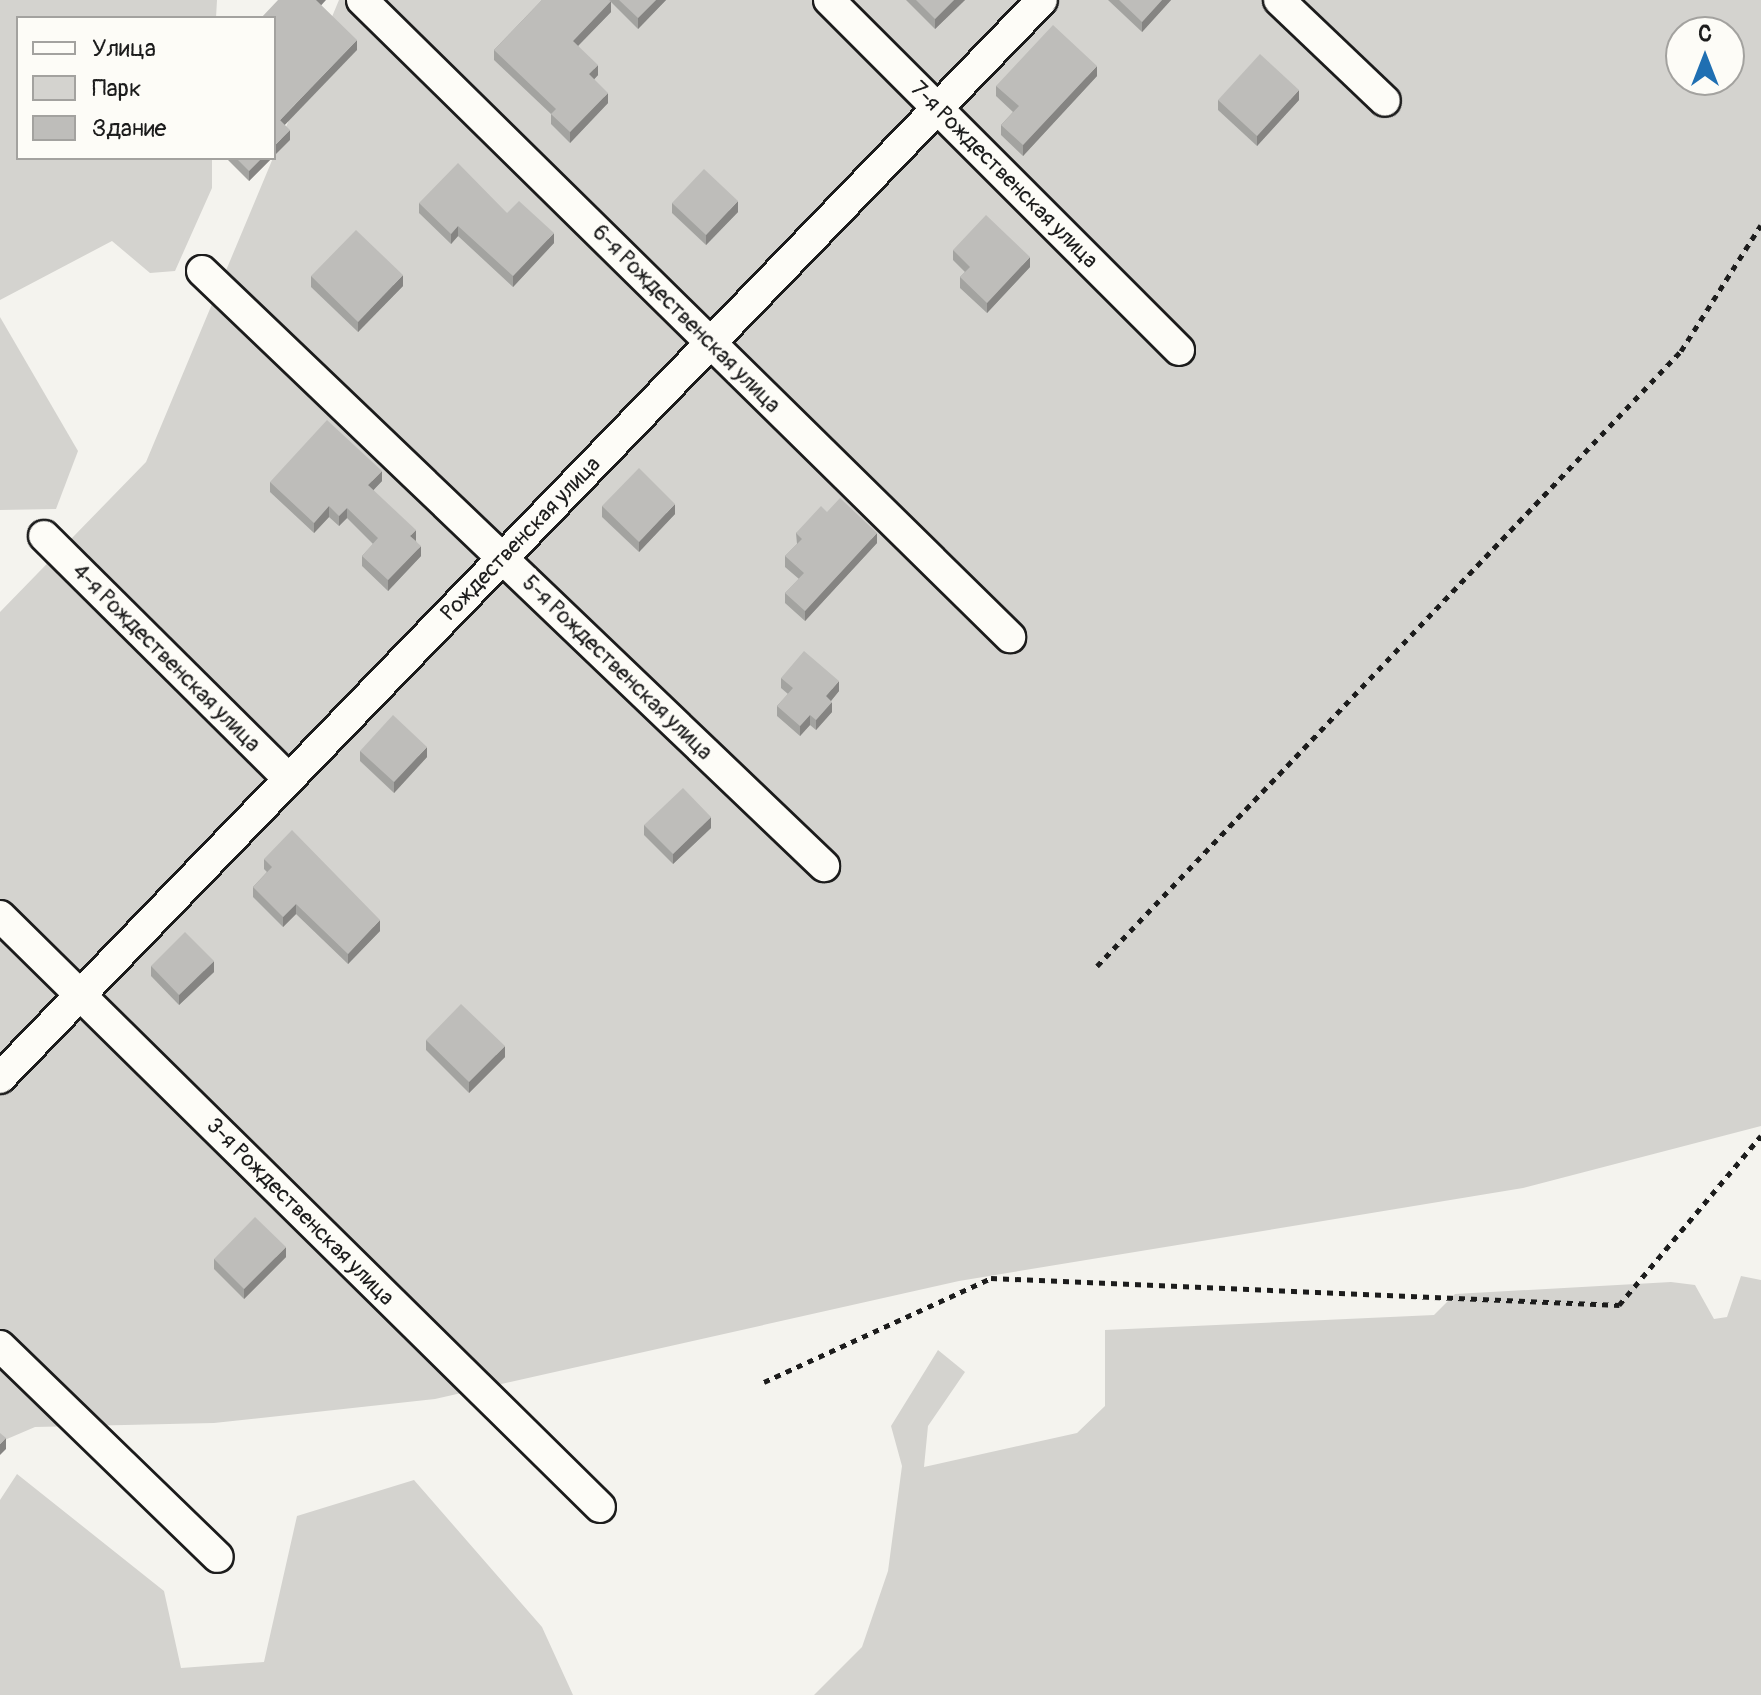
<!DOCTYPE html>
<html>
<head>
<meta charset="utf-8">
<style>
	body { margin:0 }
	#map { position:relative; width:1761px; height:1695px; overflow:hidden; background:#f4f3ee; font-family:Pangolin,sans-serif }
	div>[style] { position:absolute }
	.green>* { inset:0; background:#d4d3cf }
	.path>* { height:5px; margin-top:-2.5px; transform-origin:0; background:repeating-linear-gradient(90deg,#1c1c1c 0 6px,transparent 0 12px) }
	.roads { filter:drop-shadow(2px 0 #1c1c1c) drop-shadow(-2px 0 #1c1c1c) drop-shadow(0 2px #1c1c1c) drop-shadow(0 -2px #1c1c1c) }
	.minor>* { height:30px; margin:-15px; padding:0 15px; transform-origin:15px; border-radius:15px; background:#fdfcf7 }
	.wall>* { inset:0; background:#a3a3a0 }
	.shaded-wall>* { inset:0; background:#858482 }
	.building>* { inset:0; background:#bebdba }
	span { translate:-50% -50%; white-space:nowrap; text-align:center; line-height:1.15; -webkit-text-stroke:6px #fdfcf7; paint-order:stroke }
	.street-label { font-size:22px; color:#1c1c1c }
	.legend { position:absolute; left:16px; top:16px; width:260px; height:144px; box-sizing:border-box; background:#fdfcf7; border:2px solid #a3a29f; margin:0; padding:10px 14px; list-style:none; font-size:24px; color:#1c1c1c }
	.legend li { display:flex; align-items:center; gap:16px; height:40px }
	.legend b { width:40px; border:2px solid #a3a29f }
	.north { position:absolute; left:1665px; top:16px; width:80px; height:80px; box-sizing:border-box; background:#fdfcf7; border:2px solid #a3a29f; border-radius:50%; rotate:0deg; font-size:22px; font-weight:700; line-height:32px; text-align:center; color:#1c1c1c }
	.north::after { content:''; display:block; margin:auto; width:28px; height:36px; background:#1f6fb2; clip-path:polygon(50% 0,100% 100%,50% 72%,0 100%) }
</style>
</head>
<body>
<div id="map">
	<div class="green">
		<div style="clip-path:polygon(0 0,217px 0,216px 18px,18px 18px,18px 158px,212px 158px,212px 188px,175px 271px,150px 273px,112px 241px,0 300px)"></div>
		<div style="clip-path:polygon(evenodd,339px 0,1761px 0,1761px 1126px,1523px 1188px,959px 1281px,435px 1399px,214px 1423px,35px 1427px,0 1442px,0 612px,146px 462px,339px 0,1681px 32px,1729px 32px,1729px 80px,1681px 80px,1681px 32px)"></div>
		<div style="clip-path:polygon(0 317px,78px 451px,56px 509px,0 510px)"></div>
		<div style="clip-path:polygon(1741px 1276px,1761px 1280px,1761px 1695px,814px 1695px,862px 1647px,888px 1571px,902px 1466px,891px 1426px,938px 1350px,965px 1372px,928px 1426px,924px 1467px,1077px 1433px,1105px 1406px,1105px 1330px,1434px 1315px,1455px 1294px,1671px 1282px,1695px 1285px,1714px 1319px,1727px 1317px)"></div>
		<div style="clip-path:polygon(17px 1474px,164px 1591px,181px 1668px,264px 1662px,297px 1516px,414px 1480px,542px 1627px,573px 1695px,0 1695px,0 1500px)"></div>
	</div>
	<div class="path">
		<div style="left:1097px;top:966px;width:848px;rotate:-46.48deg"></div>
		<div style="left:1681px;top:351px;width:149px;rotate:-57.6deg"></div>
		<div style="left:764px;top:1382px;width:250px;rotate:-24.6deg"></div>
		<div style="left:991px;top:1278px;width:629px;rotate:2.46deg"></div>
		<div style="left:1619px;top:1305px;width:221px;rotate:-50deg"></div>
	</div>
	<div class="roads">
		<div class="minor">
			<div style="left:362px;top:0;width:909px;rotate:44.51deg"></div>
			<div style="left:829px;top:0;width:495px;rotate:45deg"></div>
			<div style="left:1279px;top:0;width:146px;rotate:43.6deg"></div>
			<div style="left:202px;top:271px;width:861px;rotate:43.73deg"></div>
			<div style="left:44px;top:536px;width:345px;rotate:44.8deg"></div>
			<div style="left:0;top:916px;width:842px;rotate:44.57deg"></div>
			<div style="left:0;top:1078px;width:1499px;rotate:-45.97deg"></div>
			<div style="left:0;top:1346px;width:303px;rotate:44.1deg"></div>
		</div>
	</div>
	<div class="wall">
		<div style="clip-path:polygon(542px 0,666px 0,638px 29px,611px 2px,611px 12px,578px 46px,598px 75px,594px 79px,608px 103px,570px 143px,551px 124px,551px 114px,494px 60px,494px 50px)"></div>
		<div style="clip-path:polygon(906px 0,965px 0,935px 29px)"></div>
		<div style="clip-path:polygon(1108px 0,1171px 0,1142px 32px)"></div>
		<div style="clip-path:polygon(1097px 76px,1023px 156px,1001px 135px,1001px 125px,1013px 112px,996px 96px,996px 86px)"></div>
		<div style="clip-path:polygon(1218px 100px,1299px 100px,1257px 146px,1218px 110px)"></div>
		<div style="clip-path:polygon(226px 158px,272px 158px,249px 181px)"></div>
		<div style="clip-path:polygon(419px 203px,507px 213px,554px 243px,513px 287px,458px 236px,451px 244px,419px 213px)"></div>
		<div style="clip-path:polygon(672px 203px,738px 212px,706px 245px,672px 213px)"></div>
		<div style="clip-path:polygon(953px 250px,1030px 267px,987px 313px,960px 288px,960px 277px,965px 272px,953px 260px)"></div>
		<div style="clip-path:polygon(311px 276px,403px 286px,358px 332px,311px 287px)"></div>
		<div style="clip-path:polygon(382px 481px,373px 490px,416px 541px,421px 556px,388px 591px,362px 566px,362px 556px,373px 544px,347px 518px,339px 526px,329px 517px,314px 533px,270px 492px,270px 482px)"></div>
		<div style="clip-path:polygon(602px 506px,675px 514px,639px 552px,602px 517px)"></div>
		<div style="clip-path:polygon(827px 512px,877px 543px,805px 621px,785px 603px,785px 593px,799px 579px,785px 567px,785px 556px,797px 544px,796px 533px)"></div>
		<div style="clip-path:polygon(781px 678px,839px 691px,831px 701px,832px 712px,816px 730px,810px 725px,800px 736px,777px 716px,777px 706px,788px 694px,781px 688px)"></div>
		<div style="clip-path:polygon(360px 751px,427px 757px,394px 793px,360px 761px)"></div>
		<div style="clip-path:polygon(644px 825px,711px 828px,673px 864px,644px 835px)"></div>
		<div style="clip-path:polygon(264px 859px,380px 931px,348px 964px,296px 914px,283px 927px,253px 897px,253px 887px,267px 872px,264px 869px)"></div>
		<div style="clip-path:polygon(151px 966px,214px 972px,179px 1005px,151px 976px)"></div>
		<div style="clip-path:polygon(426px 1040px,505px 1057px,469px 1093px,426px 1050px)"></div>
		<div style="clip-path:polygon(286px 1257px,244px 1299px,214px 1269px,214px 1259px)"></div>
	</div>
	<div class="shaded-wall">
		<div style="clip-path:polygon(316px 0,326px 0,316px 11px)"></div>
		<div style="clip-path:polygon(656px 0,666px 0,638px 29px,638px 18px)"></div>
		<div style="clip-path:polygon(954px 0,965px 0,935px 29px,935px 19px)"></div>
		<div style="clip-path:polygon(1162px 0,1171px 0,1142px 32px,1142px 22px)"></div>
		<div style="clip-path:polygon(611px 1px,611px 12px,573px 51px,573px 41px)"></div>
		<div style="clip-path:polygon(357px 40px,357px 50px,280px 130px,280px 120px)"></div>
		<div style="clip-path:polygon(598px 65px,598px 75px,589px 85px,589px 74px)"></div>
		<div style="clip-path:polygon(1097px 66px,1097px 76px,1023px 156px,1023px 145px)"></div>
		<div style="clip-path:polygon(1299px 90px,1299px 100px,1257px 146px,1257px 136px)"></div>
		<div style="clip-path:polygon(608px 93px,608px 103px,570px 143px,570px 132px)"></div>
		<div style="clip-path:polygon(290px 130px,290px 140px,274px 156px,274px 146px)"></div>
		<div style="clip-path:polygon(262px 158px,272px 158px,249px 181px,249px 171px)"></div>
		<div style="clip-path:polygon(738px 201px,738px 212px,706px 245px,706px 235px)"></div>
		<div style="clip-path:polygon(458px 226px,458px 236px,451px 244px,451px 234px)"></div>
		<div style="clip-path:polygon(554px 233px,554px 243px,513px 287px,513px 276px)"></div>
		<div style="clip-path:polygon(1030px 257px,1030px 267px,987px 313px,987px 303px)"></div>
		<div style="clip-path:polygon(403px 275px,403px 286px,358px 332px,358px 322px)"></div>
		<div style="clip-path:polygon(382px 471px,382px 481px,368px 496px,368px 485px)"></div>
		<div style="clip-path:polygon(675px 504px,675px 514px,639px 552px,639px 542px)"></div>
		<div style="clip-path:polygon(329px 506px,329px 517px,314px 533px,314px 523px)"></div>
		<div style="clip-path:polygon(347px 508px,347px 518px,339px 526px,339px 516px)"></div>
		<div style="clip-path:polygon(416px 530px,416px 541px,410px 536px)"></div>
		<div style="clip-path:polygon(877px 533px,877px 543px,805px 621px,805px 611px)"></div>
		<div style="clip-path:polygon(421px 546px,421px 556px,388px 591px,388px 580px)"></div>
		<div style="clip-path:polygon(839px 681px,839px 691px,826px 707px,826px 696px)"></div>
		<div style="clip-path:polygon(832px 702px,832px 712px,816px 730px,816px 720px)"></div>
		<div style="clip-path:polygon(810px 715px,810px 725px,800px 736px,800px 726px)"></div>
		<div style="clip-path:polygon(427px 747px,427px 757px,394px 793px,394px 782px)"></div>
		<div style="clip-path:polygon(711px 817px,711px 828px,673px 864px,673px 854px)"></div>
		<div style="clip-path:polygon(296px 904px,296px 914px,283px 927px,283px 917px)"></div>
		<div style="clip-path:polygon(380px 920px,380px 931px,348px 964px,348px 954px)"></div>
		<div style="clip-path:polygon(214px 961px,214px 972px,179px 1005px,179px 995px)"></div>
		<div style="clip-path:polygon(505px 1046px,505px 1057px,469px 1093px,469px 1082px)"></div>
		<div style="clip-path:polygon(286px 1247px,286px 1257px,244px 1299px,244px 1289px)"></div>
		<div style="clip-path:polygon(6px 1438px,6px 1449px,0 1455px,0 1444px)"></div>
	</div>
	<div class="building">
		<div style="clip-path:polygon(278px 0,316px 0,357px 40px,280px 120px,290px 130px,274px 146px,274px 18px,261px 18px)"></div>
		<div style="clip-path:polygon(542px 0,609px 0,611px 1px,573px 41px,598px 65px,589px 74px,608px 93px,570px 132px,551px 114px,556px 109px,494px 50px)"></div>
		<div style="clip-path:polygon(619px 0,656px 0,638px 18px)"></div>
		<div style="clip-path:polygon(916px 0,954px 0,935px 19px)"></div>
		<div style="clip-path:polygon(1119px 0,1162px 0,1142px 22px)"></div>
		<div style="clip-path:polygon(1053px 25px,1097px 66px,1023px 145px,1001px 125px,1019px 106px,996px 86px)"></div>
		<div style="clip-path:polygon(1260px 54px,1299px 90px,1257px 136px,1218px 100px)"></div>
		<div style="clip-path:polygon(236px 158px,262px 158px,249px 171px)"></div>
		<div style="clip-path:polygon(458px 163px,507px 213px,519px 201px,554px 233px,513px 276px,458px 226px,451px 234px,419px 203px)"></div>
		<div style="clip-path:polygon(704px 169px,738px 201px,706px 235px,672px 203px)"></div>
		<div style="clip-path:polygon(986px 215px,1030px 257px,987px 303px,960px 277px,970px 267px,953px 250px)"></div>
		<div style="clip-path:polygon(356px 230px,403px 275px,358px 322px,311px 276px)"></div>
		<div style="clip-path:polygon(327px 420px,382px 471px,368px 485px,416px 530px,410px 536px,421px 546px,388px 580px,362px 556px,378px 538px,347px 508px,339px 516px,329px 506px,314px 523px,270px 482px)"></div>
		<div style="clip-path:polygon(639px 468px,675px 504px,639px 542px,602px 506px)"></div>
		<div style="clip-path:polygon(840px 498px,877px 533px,805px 611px,785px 593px,804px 573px,785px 556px,802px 539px,796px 533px,821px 506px,827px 512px)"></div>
		<div style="clip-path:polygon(804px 651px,839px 681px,826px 696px,832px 702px,816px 720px,810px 715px,800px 726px,777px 706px,793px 688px,781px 678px)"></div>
		<div style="clip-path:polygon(393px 715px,427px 747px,394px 782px,360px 751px)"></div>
		<div style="clip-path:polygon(683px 788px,711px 817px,673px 854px,644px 825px)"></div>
		<div style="clip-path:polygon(292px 830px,380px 920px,348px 954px,296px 904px,283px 917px,253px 887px,272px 867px,264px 859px)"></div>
		<div style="clip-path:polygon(185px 932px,214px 961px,179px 995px,151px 966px)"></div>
		<div style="clip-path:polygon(461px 1004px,505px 1046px,469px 1082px,426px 1040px)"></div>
		<div style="clip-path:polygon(255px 1217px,286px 1247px,244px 1289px,214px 1259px)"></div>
		<div style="clip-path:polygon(0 1433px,6px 1438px,0 1444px)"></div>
	</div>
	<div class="street-label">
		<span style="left:1004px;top:175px;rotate:45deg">7-я Рождественская улица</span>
		<span style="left:686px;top:319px;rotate:45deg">6-я Рождественская улица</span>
		<span style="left:521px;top:539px;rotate:-46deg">Рождественская улица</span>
		<span style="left:166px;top:658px;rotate:45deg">4-я Рождественская улица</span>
		<span style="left:617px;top:668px;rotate:44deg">5-я Рождественская улица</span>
		<span style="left:300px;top:1212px;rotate:45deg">3-я Рождественская улица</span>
	</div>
	<ul class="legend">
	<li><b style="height:10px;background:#fdfcf7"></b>Улица</li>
	<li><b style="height:22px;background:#d4d3cf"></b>Парк</li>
	<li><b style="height:22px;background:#bebdba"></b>Здание</li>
	</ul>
	<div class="north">С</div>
</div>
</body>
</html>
